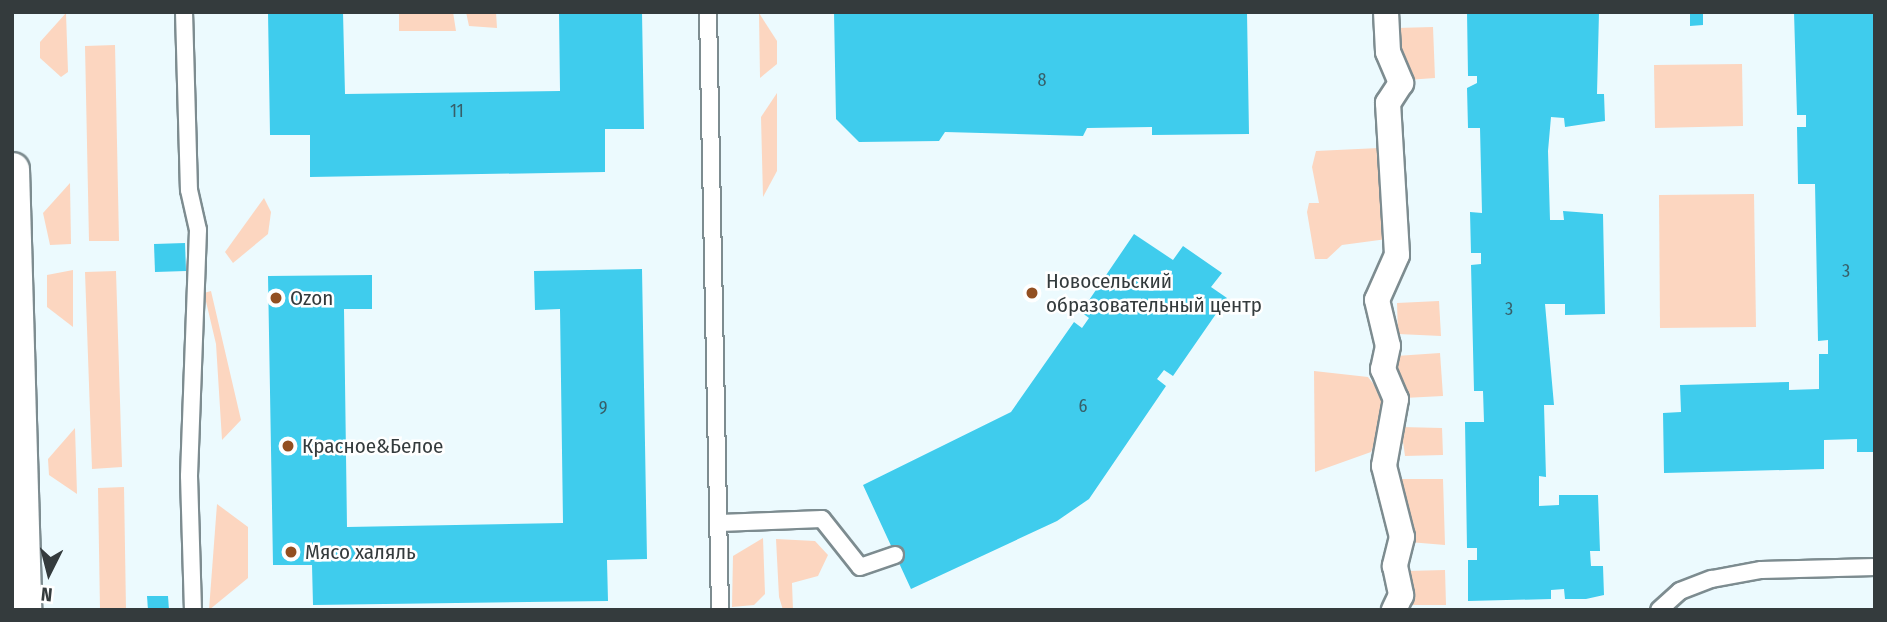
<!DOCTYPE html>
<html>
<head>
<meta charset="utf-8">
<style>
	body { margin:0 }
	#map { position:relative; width:1887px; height:622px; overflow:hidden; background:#ecfafe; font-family:"Fira Sans Condensed",sans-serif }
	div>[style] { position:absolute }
	.green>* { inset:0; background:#fcd6c0 }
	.building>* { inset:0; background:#3fcced }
	.roads { filter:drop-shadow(2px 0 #7d8c90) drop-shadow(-2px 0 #7d8c90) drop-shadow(0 2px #7d8c90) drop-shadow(0 -2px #7d8c90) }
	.service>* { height:16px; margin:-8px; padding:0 8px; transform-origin:8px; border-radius:8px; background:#fff }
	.pedestrian>* { height:24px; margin:-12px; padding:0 12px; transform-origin:12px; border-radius:12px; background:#fff }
	.minor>* { height:33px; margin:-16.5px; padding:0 16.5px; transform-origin:16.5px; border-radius:16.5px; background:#fff }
	.dots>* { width:19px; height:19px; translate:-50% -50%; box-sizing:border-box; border:4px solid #fff; border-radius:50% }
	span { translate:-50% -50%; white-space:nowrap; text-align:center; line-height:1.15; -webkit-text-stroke:5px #fff; paint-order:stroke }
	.number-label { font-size:18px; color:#375f69 }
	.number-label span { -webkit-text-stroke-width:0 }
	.poi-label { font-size:21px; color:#343b3d }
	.left { translate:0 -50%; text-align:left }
	.frame { position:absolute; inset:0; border:14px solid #343b3d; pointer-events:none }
	.north { position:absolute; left:14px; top:538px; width:70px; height:70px; -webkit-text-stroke:5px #fff; paint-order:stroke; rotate:186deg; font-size:19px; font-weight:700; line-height:28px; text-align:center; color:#343b3d }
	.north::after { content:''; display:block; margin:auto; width:24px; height:32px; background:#343b3d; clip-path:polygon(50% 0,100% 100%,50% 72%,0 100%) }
</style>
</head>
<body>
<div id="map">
	<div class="green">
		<div style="clip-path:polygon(399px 12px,453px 12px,456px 31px,399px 31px)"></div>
		<div style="clip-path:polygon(466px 12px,496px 12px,497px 28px,469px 26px)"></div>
		<div style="clip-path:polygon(66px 13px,68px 72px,61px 77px,40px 58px,40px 42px)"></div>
		<div style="clip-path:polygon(759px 13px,777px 41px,777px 64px,760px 78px)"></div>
		<div style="clip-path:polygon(1433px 27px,1435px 78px,1407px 80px,1396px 28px)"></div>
		<div style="clip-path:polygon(115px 45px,119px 241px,89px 241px,85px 46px)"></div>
		<div style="clip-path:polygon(1742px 64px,1743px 126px,1655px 128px,1654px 65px)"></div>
		<div style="clip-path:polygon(777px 93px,777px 171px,763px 197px,761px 117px)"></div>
		<div style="clip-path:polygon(1379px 148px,1387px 239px,1342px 245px,1327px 259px,1315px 259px,1307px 212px,1309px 203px,1319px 203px,1312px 167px,1316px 151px)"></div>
		<div style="clip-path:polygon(70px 183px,71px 244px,50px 245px,43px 213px)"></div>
		<div style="clip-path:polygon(1754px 194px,1756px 327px,1660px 328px,1659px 195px)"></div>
		<div style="clip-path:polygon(264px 198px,271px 212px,268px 234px,233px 263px,225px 252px)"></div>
		<div style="clip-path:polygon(73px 270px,73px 327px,47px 307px,47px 275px)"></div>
		<div style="clip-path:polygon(116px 271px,122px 467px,92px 469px,85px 272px)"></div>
		<div style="clip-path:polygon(211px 291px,241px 420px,222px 440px,216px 344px,204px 293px)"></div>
		<div style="clip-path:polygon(1439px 301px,1441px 336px,1398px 334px,1397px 303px)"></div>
		<div style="clip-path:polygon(1440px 353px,1443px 396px,1404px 398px,1396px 356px)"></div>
		<div style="clip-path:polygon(1314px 371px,1368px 377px,1382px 395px,1384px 418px,1371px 452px,1315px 472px)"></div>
		<div style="clip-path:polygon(1401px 427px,1442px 428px,1443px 455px,1405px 456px)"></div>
		<div style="clip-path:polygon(75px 428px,77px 494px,49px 475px,48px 459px)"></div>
		<div style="clip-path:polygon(1400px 479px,1443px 479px,1445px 545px,1409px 542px)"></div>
		<div style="clip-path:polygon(124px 487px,126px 610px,100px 610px,98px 488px)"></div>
		<div style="clip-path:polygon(217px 504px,248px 527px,248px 578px,209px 610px)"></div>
		<div style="clip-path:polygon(763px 538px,765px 594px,754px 605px,732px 607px,733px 556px)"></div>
		<div style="clip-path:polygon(776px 539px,815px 541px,828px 555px,818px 576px,792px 583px,793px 610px,783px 610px,779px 597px)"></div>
		<div style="clip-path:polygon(1445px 570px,1446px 605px,1404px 605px,1407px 571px)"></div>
	</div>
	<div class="building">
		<div style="clip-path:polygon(268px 12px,343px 12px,345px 94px,560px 91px,559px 12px,642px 12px,644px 129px,605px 129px,605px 172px,310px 177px,310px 135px,270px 135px)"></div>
		<div style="clip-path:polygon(834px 12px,1247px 12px,1249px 134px,1152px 135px,1152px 127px,1087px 128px,1083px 136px,945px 132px,939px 141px,859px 142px,836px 119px)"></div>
		<div style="clip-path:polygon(1467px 12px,1599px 12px,1597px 94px,1604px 94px,1605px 121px,1565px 127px,1564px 118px,1551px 117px,1548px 151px,1550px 220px,1564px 220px,1563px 211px,1603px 214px,1605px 314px,1565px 315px,1565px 304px,1545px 304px,1554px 405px,1544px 405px,1546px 477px,1539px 476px,1539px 506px,1559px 505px,1559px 495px,1598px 495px,1600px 551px,1590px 551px,1591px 566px,1603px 566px,1604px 595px,1586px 599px,1565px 599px,1564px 589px,1551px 590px,1551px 599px,1468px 601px,1468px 560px,1477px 560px,1477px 548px,1467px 548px,1465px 422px,1484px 422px,1483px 391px,1474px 391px,1471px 265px,1481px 264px,1481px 253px,1471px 253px,1470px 212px,1482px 213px,1480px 128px,1468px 128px,1467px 88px,1477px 83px,1477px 76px,1468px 76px)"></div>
		<div style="clip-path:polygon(1690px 12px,1703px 12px,1703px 25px,1690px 26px)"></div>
		<div style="clip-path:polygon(1794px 12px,1875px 12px,1875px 452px,1857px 452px,1857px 439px,1824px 440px,1824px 469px,1664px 473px,1663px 413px,1681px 412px,1680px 385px,1789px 382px,1789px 390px,1819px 389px,1819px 354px,1828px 354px,1828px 340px,1818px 341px,1815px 184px,1798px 184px,1797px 127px,1806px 127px,1806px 115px,1797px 115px)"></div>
		<div style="clip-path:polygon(1134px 234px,1173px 260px,1183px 246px,1222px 273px,1211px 287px,1227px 298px,1173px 376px,1164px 370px,1157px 379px,1166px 386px,1089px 499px,1057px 521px,911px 589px,863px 485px,1011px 412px,1074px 322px,1082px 328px,1089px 318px,1081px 312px)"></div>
		<div style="clip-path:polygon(185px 243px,186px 271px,155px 272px,154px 244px)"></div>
		<div style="clip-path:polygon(642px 269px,647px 559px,607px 560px,608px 601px,313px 605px,312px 565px,273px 565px,268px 276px,372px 275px,372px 309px,344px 309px,347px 527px,563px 523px,560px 309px,535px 310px,534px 271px)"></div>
		<div style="clip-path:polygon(147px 596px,168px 596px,169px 610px,148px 610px)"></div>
	</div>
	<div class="roads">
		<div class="service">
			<div style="left:184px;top:12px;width:178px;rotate:88.4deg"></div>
			<div style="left:189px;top:190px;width:41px;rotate:77.3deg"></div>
			<div style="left:198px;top:230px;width:246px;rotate:92.1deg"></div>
			<div style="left:189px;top:476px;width:134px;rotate:88.3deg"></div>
			<div style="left:708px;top:12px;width:598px;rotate:88.85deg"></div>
			<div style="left:720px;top:523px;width:102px;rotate:-2.2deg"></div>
			<div style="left:822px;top:519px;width:61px;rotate:51.6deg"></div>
			<div style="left:860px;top:567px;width:37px;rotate:-19deg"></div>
			<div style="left:1659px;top:610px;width:28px;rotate:-42deg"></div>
			<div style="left:1680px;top:591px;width:34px;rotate:-21deg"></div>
			<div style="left:1712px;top:579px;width:50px;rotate:-10.4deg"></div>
			<div style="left:1761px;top:570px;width:114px;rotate:-1.5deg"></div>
		</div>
		<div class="pedestrian">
			<div style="left:1386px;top:12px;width:40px;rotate:87.1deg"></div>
			<div style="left:1388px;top:52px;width:34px;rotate:67deg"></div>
			<div style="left:1401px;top:83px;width:24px;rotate:123deg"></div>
			<div style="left:1388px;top:103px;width:152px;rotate:86.6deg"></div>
			<div style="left:1397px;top:255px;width:49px;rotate:114deg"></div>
			<div style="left:1377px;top:300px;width:47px;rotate:76.6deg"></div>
			<div style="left:1388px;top:346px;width:24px;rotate:102deg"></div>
			<div style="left:1383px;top:369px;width:33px;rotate:67deg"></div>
			<div style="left:1396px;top:399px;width:68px;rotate:100.2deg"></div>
			<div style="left:1384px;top:466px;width:73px;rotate:75.8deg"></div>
			<div style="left:1402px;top:537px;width:30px;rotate:104deg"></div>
			<div style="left:1395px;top:566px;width:30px;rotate:78deg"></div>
			<div style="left:1401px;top:595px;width:17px;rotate:115deg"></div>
		</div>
		<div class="minor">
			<div style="left:12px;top:169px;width:441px;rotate:88.4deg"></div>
		</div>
	</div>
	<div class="dots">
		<div style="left:1032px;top:293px;background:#924f21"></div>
		<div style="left:276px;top:298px;background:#924f21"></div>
		<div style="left:288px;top:446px;background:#924f21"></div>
		<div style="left:291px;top:552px;background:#924f21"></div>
	</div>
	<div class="number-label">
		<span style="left:1042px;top:80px">8</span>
		<span style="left:457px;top:111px">11</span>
		<span style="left:1846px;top:271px">3</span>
		<span style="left:1509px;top:309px">3</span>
		<span style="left:1083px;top:406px">6</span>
		<span style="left:603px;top:408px">9</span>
	</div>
	<div class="poi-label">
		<span class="left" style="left:1046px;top:293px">Новосельский<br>образовательный центр</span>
		<span class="left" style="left:290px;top:298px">Ozon</span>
		<span class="left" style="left:302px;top:446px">Красное&amp;Белое</span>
		<span class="left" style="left:305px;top:552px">Мясо халяль</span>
	</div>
	<div class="frame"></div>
	<div class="north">N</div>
</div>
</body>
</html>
